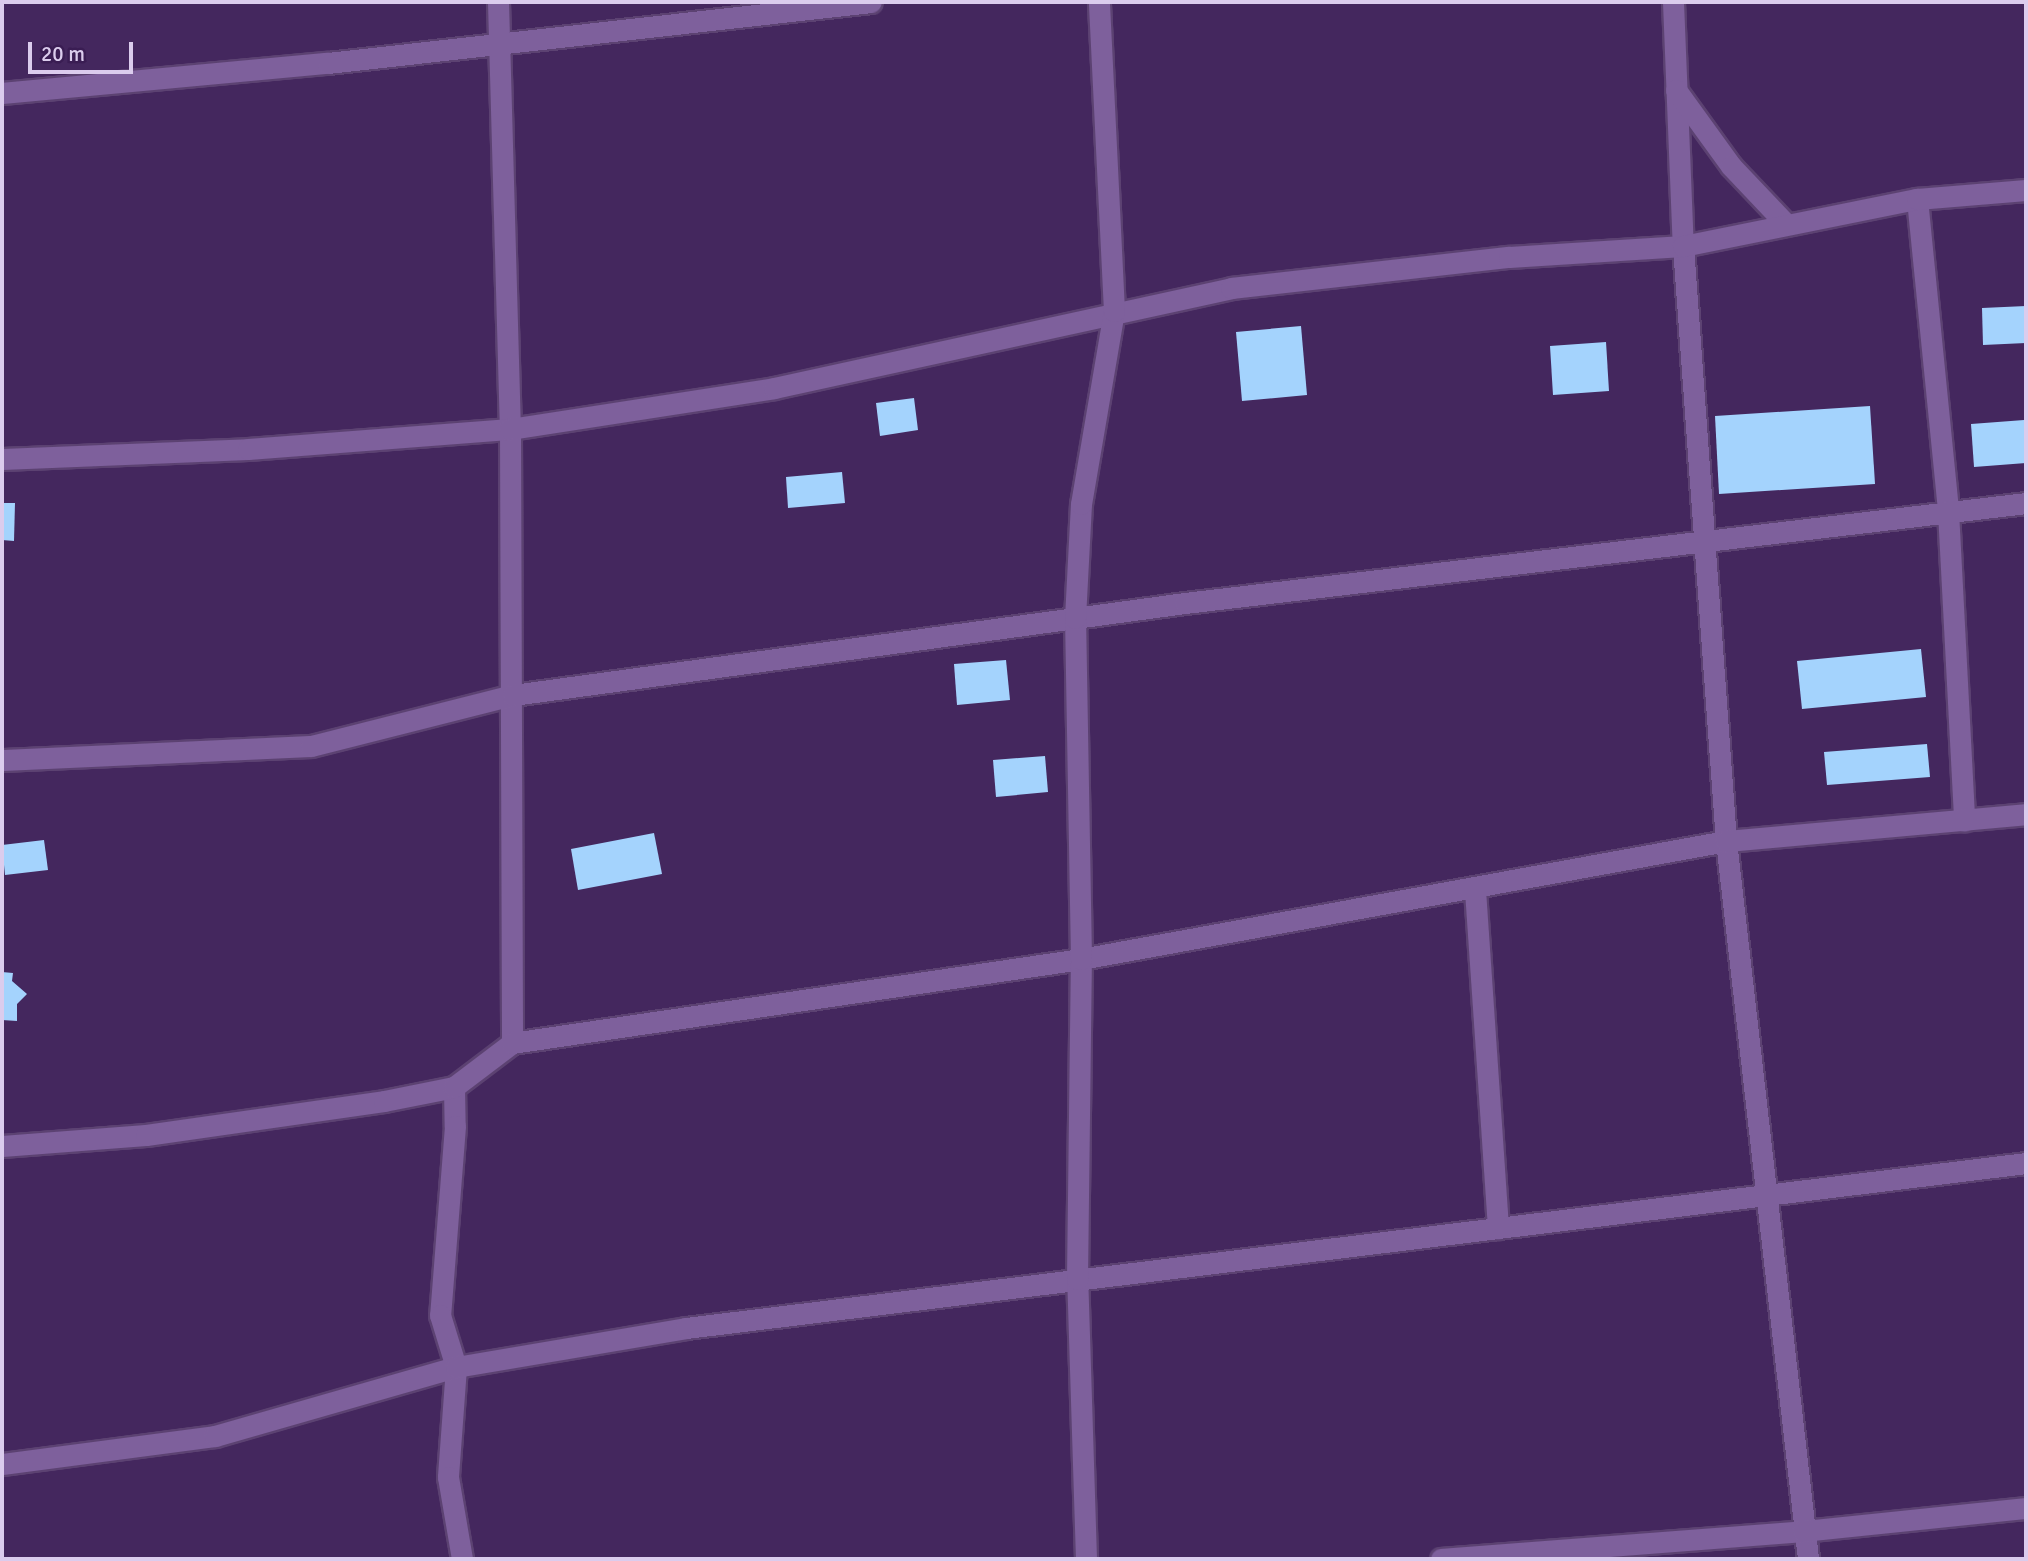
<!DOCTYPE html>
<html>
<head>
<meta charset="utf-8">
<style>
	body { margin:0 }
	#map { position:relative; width:2028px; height:1561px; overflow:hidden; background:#44275e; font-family:Signika,sans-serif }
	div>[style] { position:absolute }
	.building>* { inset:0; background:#a4d3fd }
	.roads { filter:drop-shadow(2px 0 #5c4272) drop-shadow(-2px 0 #5c4272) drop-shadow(0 2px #5c4272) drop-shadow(0 -2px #5c4272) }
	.street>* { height:21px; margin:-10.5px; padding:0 10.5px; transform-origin:10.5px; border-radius:10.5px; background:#7e609c }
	span { translate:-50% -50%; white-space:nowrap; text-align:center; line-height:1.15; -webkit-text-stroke:7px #3a1d53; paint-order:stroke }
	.frame { position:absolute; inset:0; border:4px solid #dbcced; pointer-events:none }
	.scale { position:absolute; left:28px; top:42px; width:105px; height:32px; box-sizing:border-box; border:4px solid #dbcced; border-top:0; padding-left:9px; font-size:21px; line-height:24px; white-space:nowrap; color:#dbcced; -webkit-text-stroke:5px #3a1d53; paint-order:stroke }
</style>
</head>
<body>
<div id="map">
	<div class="building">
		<div style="clip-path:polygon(2026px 306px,2026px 343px,1983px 345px,1982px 308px)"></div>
		<div style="clip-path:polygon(1301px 326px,1307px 395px,1242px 401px,1236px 332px)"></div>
		<div style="clip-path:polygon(1606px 342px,1609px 391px,1553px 395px,1550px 346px)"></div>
		<div style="clip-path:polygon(914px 398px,918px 430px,880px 436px,876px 403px)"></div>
		<div style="clip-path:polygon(1870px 406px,1875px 484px,1719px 494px,1715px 416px)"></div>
		<div style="clip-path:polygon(2024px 420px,2026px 463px,1974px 467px,1971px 424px)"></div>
		<div style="clip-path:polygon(842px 472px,845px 503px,788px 508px,786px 477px)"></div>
		<div style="clip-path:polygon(2px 503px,15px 503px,14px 541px,2px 540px)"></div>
		<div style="clip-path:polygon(1921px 649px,1926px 697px,1802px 709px,1797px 661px)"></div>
		<div style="clip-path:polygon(1006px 660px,1010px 700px,957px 705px,954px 664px)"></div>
		<div style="clip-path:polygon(1927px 744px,1930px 777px,1827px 785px,1824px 752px)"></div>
		<div style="clip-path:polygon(1045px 756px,1048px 792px,996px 797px,993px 760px)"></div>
		<div style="clip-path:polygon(654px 833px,662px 874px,578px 890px,571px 849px)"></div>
		<div style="clip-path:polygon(44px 840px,48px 870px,5px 875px,2px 845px)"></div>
		<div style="clip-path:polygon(2px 972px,13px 973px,12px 981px,27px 994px,17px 1004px,17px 1021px,2px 1020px)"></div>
	</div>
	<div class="roads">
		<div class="street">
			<div style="left:498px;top:2px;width:427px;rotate:88.4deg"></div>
			<div style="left:510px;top:429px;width:614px;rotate:89.81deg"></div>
			<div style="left:1673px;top:2px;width:244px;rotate:87.7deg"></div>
			<div style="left:1683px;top:246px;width:597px;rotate:85.87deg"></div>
			<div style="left:1726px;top:841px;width:723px;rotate:83.48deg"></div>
			<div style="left:1676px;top:90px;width:94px;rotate:54.1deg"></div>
			<div style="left:1731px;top:166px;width:79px;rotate:46.5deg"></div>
			<div style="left:2px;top:93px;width:327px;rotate:-5.3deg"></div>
			<div style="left:328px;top:63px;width:546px;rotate:-6.41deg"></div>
			<div style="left:1917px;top:199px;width:314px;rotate:84.3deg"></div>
			<div style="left:1948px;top:511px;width:310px;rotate:87deg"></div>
			<div style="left:2px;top:459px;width:246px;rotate:-2.3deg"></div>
			<div style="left:248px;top:449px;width:263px;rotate:-4.4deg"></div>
			<div style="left:510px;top:429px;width:267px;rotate:-8.8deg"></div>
			<div style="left:774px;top:388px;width:468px;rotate:-12.3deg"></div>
			<div style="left:1231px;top:288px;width:280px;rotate:-6.4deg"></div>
			<div style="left:1509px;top:257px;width:174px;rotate:-3.6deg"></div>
			<div style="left:1683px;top:246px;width:239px;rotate:-11.4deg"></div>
			<div style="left:1917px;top:199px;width:109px;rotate:-4.7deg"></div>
			<div style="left:2px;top:760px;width:309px;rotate:-2.6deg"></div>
			<div style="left:311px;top:746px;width:208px;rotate:-14.2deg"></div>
			<div style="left:513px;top:695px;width:678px;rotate:-7.8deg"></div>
			<div style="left:1185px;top:603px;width:847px;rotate:-6.78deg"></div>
			<div style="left:1475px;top:890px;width:339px;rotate:86.1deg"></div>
			<div style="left:454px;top:1087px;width:39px;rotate:89deg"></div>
			<div style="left:455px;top:1126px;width:190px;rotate:94.5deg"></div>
			<div style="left:440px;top:1315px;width:54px;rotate:72.9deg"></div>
			<div style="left:456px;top:1367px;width:110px;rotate:94.2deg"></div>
			<div style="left:448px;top:1477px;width:83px;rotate:80.3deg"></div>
			<div style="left:2px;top:1146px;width:144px;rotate:-4.4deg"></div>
			<div style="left:146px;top:1135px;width:240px;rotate:-8.1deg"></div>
			<div style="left:384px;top:1101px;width:71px;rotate:-11.3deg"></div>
			<div style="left:454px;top:1087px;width:73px;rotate:-37.2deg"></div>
			<div style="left:512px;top:1043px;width:575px;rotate:-8.4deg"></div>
			<div style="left:1081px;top:959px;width:656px;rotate:-10.37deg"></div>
			<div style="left:1726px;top:841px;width:301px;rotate:-5.1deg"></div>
			<div style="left:2px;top:1464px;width:215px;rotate:-7.5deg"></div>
			<div style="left:215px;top:1436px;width:251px;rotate:-16deg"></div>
			<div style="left:456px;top:1367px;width:233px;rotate:-9.6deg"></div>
			<div style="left:686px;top:1328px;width:1350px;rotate:-7.02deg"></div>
			<div style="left:1086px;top:1559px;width:280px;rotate:-91.8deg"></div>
			<div style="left:1077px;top:1279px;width:320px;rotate:-89.3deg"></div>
			<div style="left:1081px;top:959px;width:341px;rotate:-91deg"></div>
			<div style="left:1075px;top:618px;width:114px;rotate:-87deg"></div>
			<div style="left:1081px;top:504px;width:196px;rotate:-80.3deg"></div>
			<div style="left:1114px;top:311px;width:309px;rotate:-92.8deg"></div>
			<div style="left:1441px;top:1559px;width:363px;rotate:-4.4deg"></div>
			<div style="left:1803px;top:1531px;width:224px;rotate:-5.9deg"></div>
		</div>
	</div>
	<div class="frame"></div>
	<div class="scale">20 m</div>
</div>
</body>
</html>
